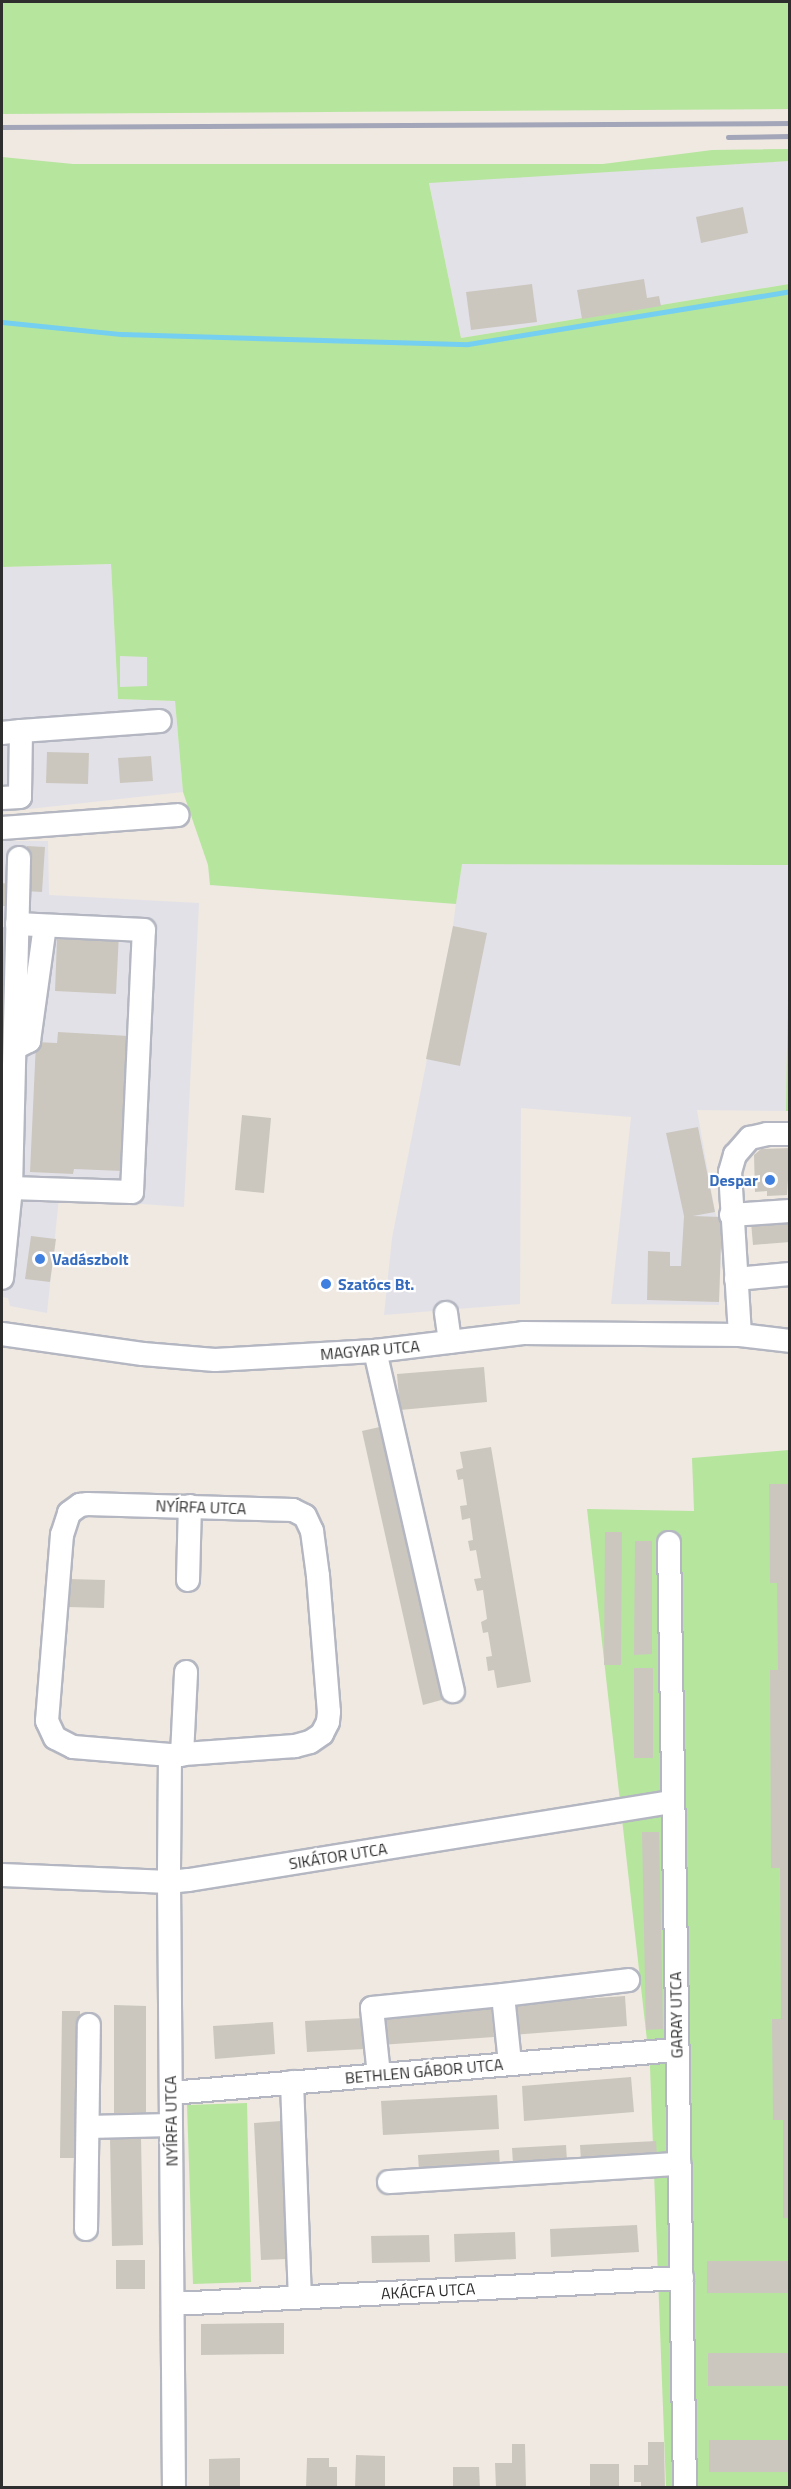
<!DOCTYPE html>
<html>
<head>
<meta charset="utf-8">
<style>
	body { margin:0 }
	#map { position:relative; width:791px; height:2489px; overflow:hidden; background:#efe9e1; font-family:"Titillium Web",sans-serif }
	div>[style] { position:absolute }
	.industrial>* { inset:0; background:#e3e1e8 }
	.green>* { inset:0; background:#b6e59e }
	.stream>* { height:5px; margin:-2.5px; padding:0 2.5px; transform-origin:2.5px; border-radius:2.5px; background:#75cff0 }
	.building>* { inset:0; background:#cbc7bf }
	.roads { filter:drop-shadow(2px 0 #b4b7c1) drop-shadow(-2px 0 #b4b7c1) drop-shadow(0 2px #b4b7c1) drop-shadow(0 -2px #b4b7c1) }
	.minor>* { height:22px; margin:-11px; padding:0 11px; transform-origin:11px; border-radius:11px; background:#fff }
	.rail>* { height:4.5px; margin:-2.25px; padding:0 2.25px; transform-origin:2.25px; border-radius:2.25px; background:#a3a6b8 }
	.dots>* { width:16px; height:16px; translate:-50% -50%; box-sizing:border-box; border:3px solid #fff; border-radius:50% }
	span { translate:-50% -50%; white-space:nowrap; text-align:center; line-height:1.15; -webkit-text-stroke:4.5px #fff; paint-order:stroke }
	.shop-label { font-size:16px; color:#366cbe; font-weight:700 }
	.right { translate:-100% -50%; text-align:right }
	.left { translate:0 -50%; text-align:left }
	.street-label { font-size:16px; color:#2e2e2e }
	.frame { position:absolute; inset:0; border:3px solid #2e2e2e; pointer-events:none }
</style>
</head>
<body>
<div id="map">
	<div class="industrial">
		<div style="clip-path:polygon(789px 161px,789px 284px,461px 338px,429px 182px)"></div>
		<div style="clip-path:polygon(111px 564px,118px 699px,175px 701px,183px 792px,2px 812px,2px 567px)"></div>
		<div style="clip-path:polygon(120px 656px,147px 656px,147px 687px,120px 687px)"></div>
		<div style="clip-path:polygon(2px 841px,48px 841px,49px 895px,199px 903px,184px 1207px,59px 1198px,47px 1313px,10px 1306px,8px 1298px,2px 1297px)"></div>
		<div style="clip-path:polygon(461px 864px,789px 865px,786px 1111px,697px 1110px,715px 1212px,717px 1217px,722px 1217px,719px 1305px,611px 1304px,631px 1117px,521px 1108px,520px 1304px,384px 1315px,392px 1238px,453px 926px)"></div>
	</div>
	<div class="green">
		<div style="clip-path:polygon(2px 2px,789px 2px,789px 109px,2px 114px)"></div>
		<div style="clip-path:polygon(evenodd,789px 149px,789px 161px,429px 183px,461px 338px,789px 284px,789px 865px,462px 864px,456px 904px,210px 885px,208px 865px,183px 792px,175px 701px,118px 699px,111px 564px,2px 567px,2px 157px,73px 164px,603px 164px,712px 150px,789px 149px,120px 656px,147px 657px,147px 686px,120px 687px,120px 656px)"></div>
		<div style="clip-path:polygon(789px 928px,790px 1111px,786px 1111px)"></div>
		<div style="clip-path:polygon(789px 1450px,789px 2487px,666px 2487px,650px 2067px,587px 1509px,694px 1511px,692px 1458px)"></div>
		<div style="clip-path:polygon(247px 2103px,251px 2282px,193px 2284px,187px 2105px)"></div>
	</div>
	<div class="stream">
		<div style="left:2px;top:322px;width:120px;rotate:5.8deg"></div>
		<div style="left:121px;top:334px;width:347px;rotate:1.7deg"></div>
		<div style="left:468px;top:344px;width:326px;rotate:-9.3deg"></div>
	</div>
	<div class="building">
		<div style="clip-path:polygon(743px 207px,748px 233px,701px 243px,696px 217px)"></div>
		<div style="clip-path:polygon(644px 279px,647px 298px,659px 296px,661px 306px,582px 319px,577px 290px)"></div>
		<div style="clip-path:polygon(532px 284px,537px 322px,471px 330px,466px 292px)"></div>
		<div style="clip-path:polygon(47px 752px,89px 753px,88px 784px,46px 783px)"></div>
		<div style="clip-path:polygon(151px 756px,153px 781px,120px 783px,118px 758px)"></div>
		<div style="clip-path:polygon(27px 846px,45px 847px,42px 892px,24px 891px)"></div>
		<div style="clip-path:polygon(2px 883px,9px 884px,9px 906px,2px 906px)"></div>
		<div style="clip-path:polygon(453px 926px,487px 933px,460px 1066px,426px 1059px)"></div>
		<div style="clip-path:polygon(2px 927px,9px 928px,2px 1167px)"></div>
		<div style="clip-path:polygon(82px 932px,119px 934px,116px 994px,55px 991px,57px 939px,82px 940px)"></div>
		<div style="clip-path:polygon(58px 1032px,129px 1036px,122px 1171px,74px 1169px,73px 1174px,30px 1172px,36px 1042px,57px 1043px)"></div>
		<div style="clip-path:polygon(242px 1115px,271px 1118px,264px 1193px,235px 1190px)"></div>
		<div style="clip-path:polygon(698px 1127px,715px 1212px,693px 1216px,722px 1217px,719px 1302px,647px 1300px,648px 1251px,670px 1252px,670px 1266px,681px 1266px,684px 1216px,666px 1133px)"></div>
		<div style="clip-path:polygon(790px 1148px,787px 1195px,767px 1196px,767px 1191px,755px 1192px,754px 1155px,761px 1149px)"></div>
		<div style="clip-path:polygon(790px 1219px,790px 1242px,753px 1245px,751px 1222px)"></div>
		<div style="clip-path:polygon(31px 1236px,56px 1239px,50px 1282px,25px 1279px)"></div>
		<div style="clip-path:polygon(484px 1367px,487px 1402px,400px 1410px,397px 1374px)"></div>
		<div style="clip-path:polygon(384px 1426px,445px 1699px,423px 1705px,362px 1431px)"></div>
		<div style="clip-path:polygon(491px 1447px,531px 1682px,497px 1688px,494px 1670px,488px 1671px,486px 1657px,492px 1656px,488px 1632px,483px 1633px,481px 1622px,487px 1619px,483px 1590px,477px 1591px,474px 1579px,481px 1578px,476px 1550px,470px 1551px,468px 1541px,473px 1540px,470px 1518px,462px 1520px,460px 1506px,467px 1505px,463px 1479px,458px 1480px,456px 1470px,463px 1468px,460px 1452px)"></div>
		<div style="clip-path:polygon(769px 1484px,790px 1484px,790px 2218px,783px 2218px,783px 2120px,773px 2120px,772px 2019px,781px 2019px,780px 1868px,771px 1868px,770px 1670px,778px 1670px,777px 1583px,770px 1583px)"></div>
		<div style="clip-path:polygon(605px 1532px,622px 1532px,621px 1665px,604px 1665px)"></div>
		<div style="clip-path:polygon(635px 1541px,652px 1541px,652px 1654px,634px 1655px)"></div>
		<div style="clip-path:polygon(68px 1579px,105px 1580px,104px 1608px,68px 1607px)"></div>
		<div style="clip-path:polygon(634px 1668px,653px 1668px,653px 1758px,634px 1758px)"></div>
		<div style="clip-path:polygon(642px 1832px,659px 1832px,663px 2029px,646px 2030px)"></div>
		<div style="clip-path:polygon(625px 1996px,627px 2026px,512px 2035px,510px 2004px)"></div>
		<div style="clip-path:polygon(114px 2005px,146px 2006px,146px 2120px,114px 2120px)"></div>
		<div style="clip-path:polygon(491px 2006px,494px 2037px,380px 2045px,378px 2014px)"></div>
		<div style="clip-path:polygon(62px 2011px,80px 2011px,78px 2158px,60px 2158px)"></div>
		<div style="clip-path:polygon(364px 2018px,365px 2049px,307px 2052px,305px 2021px)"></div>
		<div style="clip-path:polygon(273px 2022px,275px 2054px,215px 2059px,213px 2026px)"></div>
		<div style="clip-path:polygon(631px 2077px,634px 2112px,524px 2121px,522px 2086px)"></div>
		<div style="clip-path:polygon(497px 2095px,499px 2129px,383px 2135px,381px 2101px)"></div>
		<div style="clip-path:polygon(281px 2121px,288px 2259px,261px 2260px,254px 2123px)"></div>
		<div style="clip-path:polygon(110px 2137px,141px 2137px,143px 2245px,112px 2246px)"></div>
		<div style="clip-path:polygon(656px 2141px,657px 2157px,581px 2161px,580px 2145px)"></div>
		<div style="clip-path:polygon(566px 2145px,567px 2161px,513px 2164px,512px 2148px)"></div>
		<div style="clip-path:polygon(499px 2150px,500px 2166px,419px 2171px,418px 2155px)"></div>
		<div style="clip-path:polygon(637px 2225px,639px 2252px,551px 2257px,550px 2229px)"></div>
		<div style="clip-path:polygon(515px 2232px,516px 2259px,455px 2262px,454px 2234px)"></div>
		<div style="clip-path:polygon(429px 2235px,430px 2262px,372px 2263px,371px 2236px)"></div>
		<div style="clip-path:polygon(116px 2260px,145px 2260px,145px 2289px,116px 2289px)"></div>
		<div style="clip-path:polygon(707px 2261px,790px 2261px,790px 2293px,707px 2293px)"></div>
		<div style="clip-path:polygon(284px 2323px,284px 2354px,201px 2355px,201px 2324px)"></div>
		<div style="clip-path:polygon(708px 2353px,790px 2353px,790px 2386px,708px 2386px)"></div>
		<div style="clip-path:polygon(709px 2440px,790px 2440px,790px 2472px,709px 2472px)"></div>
		<div style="clip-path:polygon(648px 2442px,664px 2442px,665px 2488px,641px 2488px,641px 2482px,634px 2482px,634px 2465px,648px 2465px)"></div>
		<div style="clip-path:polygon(512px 2444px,525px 2444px,526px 2488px,496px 2488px,495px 2463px,512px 2463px)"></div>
		<div style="clip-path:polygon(356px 2455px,385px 2456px,385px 2488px,355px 2488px)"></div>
		<div style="clip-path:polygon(240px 2458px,240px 2488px,209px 2488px,209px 2459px)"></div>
		<div style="clip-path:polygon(307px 2458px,329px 2458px,329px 2467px,337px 2467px,337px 2488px,306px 2488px)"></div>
		<div style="clip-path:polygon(590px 2464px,619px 2464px,619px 2488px,590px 2488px)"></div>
		<div style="clip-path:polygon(453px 2467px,479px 2467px,480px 2488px,453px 2488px)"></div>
	</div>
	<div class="roads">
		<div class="minor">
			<div style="left:21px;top:731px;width:139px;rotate:-4.1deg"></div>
			<div style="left:2px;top:733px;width:19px;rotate:-6deg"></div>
			<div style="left:21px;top:731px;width:66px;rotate:90.9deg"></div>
			<div style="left:20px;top:797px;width:18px;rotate:177deg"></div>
			<div style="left:2px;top:828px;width:176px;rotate:-4.2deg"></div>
			<div style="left:15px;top:1048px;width:16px;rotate:-27deg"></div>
			<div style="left:29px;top:1041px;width:116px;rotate:-82.1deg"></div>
			<div style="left:2px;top:1185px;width:9px;rotate:18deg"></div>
			<div style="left:11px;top:1188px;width:121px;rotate:1.9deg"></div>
			<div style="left:132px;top:1192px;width:262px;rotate:-87.4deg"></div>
			<div style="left:144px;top:930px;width:127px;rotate:-177.3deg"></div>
			<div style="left:731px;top:1215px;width:59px;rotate:-3.9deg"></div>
			<div style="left:2px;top:1278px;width:90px;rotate:-84.3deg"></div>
			<div style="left:11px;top:1188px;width:330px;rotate:-88.6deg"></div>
			<div style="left:736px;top:1279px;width:54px;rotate:-5.3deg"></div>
			<div style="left:446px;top:1313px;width:29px;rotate:82deg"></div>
			<div style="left:2px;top:1334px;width:142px;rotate:8.1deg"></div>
			<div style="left:143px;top:1354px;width:72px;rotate:4.8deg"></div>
			<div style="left:215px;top:1360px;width:160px;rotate:-3.2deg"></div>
			<div style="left:375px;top:1351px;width:149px;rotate:-6.9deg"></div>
			<div style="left:523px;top:1333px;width:217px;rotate:0.5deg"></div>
			<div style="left:740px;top:1335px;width:50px;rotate:6.8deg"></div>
			<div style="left:740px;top:1335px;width:163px;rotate:-93.5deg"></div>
			<div style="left:730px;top:1172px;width:18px;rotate:-74deg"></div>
			<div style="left:735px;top:1155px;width:23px;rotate:-49deg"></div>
			<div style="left:750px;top:1138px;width:17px;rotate:-13deg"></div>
			<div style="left:767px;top:1134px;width:23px"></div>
			<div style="left:375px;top:1351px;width:349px;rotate:77.1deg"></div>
			<div style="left:87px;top:1504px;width:206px;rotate:1.7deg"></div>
			<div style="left:293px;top:1510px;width:13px;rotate:27deg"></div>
			<div style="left:305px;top:1516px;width:17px;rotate:65deg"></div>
			<div style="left:312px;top:1531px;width:45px;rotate:82.4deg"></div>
			<div style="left:318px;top:1576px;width:136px;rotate:85.4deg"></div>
			<div style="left:329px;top:1712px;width:10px;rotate:96deg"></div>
			<div style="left:328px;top:1722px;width:13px;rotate:117deg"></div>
			<div style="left:322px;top:1734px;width:14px;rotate:146deg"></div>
			<div style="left:310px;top:1742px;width:16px;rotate:165deg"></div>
			<div style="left:295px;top:1746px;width:125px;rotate:175.9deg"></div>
			<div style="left:170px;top:1755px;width:97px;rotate:-175.3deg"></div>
			<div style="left:73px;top:1747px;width:20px;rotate:-153deg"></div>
			<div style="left:55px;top:1738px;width:19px;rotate:-115deg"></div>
			<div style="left:47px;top:1721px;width:187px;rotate:-85.4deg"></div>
			<div style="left:62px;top:1535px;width:23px;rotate:-72deg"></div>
			<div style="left:69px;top:1513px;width:14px;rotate:-36deg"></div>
			<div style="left:80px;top:1505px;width:7px;rotate:-8deg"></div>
			<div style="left:669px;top:1543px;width:945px;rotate:89.03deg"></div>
			<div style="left:188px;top:1580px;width:74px;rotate:-88.5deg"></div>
			<div style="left:170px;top:1755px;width:127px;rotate:90.5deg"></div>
			<div style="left:169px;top:1882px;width:606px;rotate:89.53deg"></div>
			<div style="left:182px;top:1755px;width:83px;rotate:-87.2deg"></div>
			<div style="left:2px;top:1875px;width:167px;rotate:2.4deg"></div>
			<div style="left:169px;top:1882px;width:20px;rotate:-6deg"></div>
			<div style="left:189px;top:1880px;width:489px;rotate:-9.2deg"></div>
			<div style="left:510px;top:2063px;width:68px;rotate:-95.9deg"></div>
			<div style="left:503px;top:1995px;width:126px;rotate:-6.8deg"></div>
			<div style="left:379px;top:2075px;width:67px;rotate:-96deg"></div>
			<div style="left:372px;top:2008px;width:132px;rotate:-5.7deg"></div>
			<div style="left:292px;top:2082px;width:215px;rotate:87.9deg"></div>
			<div style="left:171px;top:2093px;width:507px;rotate:-4.87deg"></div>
			<div style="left:88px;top:2127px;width:83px;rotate:-1.4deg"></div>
			<div style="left:389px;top:2182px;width:291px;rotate:-3.6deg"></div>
			<div style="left:86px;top:2229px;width:204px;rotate:-89.2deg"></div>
			<div style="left:173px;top:2304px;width:510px;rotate:-2.92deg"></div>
		</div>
	</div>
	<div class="rail">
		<div style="left:2px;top:127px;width:788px;rotate:-0.29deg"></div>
		<div style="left:728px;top:137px;width:62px;rotate:-0.9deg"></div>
	</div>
	<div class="dots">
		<div style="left:770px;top:1180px;background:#3f7fe0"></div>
		<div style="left:40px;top:1259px;background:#3f7fe0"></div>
		<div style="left:326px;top:1284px;background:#3f7fe0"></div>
	</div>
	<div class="shop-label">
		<span class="right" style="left:758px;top:1180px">Despar</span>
		<span class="left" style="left:52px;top:1259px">Vadászbolt</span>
		<span class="left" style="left:338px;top:1284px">Szatócs Bt.</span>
	</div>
	<div class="street-label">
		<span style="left:370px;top:1350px;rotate:-5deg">MAGYAR UTCA</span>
		<span style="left:201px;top:1507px;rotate:2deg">NYÍRFA UTCA</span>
		<span style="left:338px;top:1856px;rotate:-9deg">SIKÁTOR UTCA</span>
		<span style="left:676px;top:2015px;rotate:-91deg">GARAY UTCA</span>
		<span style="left:424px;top:2071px;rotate:-5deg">BETHLEN GÁBOR UTCA</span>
		<span style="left:171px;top:2121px;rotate:-91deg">NYÍRFA UTCA</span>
		<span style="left:428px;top:2291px;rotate:-3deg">AKÁCFA UTCA</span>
	</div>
	<div class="frame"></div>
</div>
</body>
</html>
